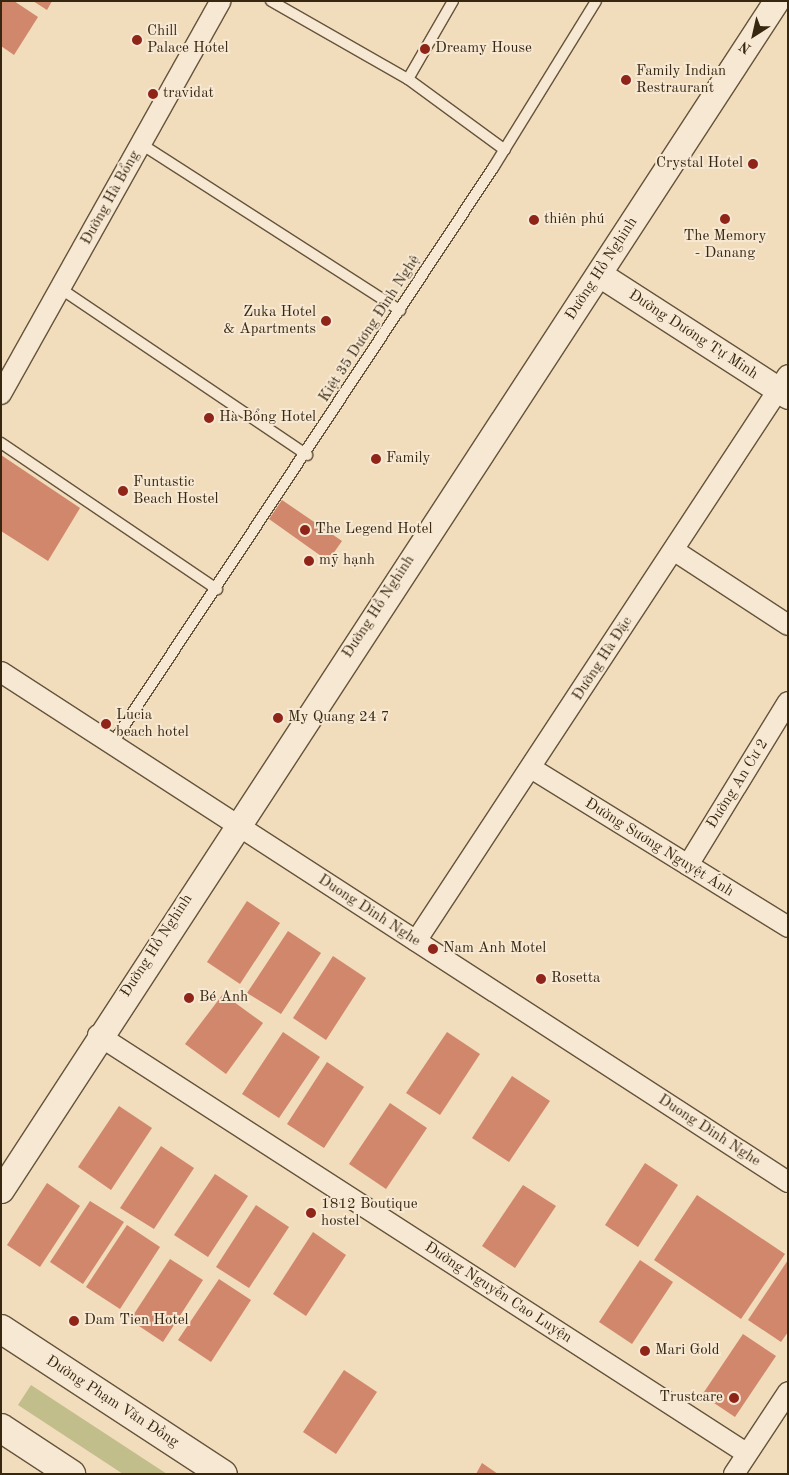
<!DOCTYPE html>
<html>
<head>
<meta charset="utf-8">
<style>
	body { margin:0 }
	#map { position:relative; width:789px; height:1475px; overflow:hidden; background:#f1dcbc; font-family:"Old Standard TT",serif }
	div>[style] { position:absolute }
	.green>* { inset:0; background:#c2be8b }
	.building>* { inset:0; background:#d1876b }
	.roads { filter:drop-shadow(1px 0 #66543b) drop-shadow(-1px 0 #66543b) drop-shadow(0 1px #66543b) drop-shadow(0 -1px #66543b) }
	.service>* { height:10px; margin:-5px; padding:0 5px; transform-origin:5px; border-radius:5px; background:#f6e8d3 }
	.minor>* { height:20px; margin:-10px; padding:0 10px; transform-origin:10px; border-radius:10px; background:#f6e8d3 }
	.tertiary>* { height:25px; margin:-12.5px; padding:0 12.5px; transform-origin:12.5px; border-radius:12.5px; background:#f6e8d3 }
	.secondary>* { height:28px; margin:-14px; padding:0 14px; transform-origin:14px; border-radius:14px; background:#f6e8d3 }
	.dots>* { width:14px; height:14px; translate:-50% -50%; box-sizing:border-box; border:2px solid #f6e8d3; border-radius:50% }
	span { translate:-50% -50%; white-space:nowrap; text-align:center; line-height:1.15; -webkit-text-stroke:4px #f6e8d3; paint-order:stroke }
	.poi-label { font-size:15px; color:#382710 }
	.left { translate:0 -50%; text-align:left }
	.right { translate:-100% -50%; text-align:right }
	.street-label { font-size:15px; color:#382710 }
	.frame { position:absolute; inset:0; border:2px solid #382710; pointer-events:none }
	.north { position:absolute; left:729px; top:10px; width:50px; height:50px; -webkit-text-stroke:4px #f6e8d3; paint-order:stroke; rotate:215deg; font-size:14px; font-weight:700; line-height:20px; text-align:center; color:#382710 }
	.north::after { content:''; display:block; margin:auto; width:18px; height:22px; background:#382710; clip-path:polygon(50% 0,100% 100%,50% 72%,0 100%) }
</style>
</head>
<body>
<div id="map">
	<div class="green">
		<div style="clip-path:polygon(31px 1385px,167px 1474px,123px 1474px,18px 1405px)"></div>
	</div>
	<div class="building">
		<div style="clip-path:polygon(1px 1px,14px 1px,38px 17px,14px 55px,1px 46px)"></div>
		<div style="clip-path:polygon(33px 1px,52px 1px,47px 10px)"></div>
		<div style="clip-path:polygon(1px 455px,80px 508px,48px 561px,1px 531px)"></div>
		<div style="clip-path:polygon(282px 500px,342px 541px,328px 561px,269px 519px)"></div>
		<div style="clip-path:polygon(247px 901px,280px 923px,240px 984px,207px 962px)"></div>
		<div style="clip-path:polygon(288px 931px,321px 953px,281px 1014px,247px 993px)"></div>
		<div style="clip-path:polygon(333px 956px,366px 978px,326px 1040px,293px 1018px)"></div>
		<div style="clip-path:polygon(223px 994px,263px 1023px,226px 1074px,185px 1044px)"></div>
		<div style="clip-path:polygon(283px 1032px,320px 1057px,279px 1118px,242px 1094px)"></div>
		<div style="clip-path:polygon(447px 1032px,480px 1054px,440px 1115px,406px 1093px)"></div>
		<div style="clip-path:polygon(327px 1062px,364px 1087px,324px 1148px,287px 1124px)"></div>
		<div style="clip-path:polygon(512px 1076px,550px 1101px,509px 1162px,472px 1138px)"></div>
		<div style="clip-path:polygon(390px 1103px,427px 1128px,386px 1189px,349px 1164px)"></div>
		<div style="clip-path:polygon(119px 1106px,152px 1128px,111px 1190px,78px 1167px)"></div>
		<div style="clip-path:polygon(161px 1146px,194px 1168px,154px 1229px,120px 1208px)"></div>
		<div style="clip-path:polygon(645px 1163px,678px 1185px,638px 1247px,605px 1225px)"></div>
		<div style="clip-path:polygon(215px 1174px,248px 1196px,208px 1257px,174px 1235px)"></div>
		<div style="clip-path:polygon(47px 1183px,80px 1206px,40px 1267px,7px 1245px)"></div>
		<div style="clip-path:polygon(523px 1185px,556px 1206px,515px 1268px,482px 1246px)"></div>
		<div style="clip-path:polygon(697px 1195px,785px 1254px,741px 1319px,654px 1260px)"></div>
		<div style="clip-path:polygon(90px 1201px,124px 1222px,83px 1284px,50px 1262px)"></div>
		<div style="clip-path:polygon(256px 1205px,289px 1227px,249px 1288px,216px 1267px)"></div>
		<div style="clip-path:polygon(127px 1225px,160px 1247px,120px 1309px,86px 1287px)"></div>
		<div style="clip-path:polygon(313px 1232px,346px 1255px,306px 1316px,273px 1294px)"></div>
		<div style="clip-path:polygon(170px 1259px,203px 1280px,163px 1342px,130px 1320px)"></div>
		<div style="clip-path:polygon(640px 1260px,673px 1282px,632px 1344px,599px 1322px)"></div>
		<div style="clip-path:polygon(788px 1260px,788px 1332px,781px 1342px,748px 1320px)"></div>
		<div style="clip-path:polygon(219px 1279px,251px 1300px,211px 1362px,178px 1340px)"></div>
		<div style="clip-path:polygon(743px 1334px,776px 1356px,735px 1417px,702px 1395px)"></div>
		<div style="clip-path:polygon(344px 1370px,377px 1392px,336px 1454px,303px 1432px)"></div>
		<div style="clip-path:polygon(482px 1463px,498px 1474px,476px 1474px)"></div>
	</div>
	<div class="roads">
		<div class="service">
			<div style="left:271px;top:1px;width:158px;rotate:29.7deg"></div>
			<div style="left:408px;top:79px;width:120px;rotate:36.2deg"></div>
			<div style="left:408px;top:79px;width:90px;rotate:-60deg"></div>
			<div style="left:141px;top:144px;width:308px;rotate:32.7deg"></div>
			<div style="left:61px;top:289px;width:297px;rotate:34deg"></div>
			<div style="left:1px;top:443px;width:261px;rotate:34.1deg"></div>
			<div style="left:112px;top:744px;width:691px;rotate:-56.52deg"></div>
			<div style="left:493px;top:168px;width:196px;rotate:-58.3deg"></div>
		</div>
		<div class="minor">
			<div style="left:1px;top:394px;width:450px;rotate:-60.8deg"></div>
			<div style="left:675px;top:551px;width:135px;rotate:33.2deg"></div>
			<div style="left:1px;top:672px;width:938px;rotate:32.94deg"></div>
			<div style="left:531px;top:768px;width:302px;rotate:31.7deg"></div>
			<div style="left:688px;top:865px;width:191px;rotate:-58.5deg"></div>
			<div style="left:416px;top:941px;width:677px;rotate:-56.69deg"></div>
			<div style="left:98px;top:1035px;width:771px;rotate:32.82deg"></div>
			<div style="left:734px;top:1474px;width:98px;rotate:-56.6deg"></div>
		</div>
		<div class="tertiary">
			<div style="left:599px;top:274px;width:225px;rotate:32.8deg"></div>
			<div style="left:1px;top:1190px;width:1419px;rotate:-56.9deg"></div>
		</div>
		<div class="secondary">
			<div style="left:1px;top:1329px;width:265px;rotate:33.2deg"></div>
			<div style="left:1px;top:1428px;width:84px;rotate:33.3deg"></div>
		</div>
	</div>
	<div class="dots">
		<div style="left:137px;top:40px;background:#8f2418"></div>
		<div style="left:425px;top:49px;background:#8f2418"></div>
		<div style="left:626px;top:80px;background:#8f2418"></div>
		<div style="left:153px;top:94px;background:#8f2418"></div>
		<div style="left:753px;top:164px;background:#8f2418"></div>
		<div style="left:725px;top:219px;background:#8f2418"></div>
		<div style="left:534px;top:220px;background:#8f2418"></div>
		<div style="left:326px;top:321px;background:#8f2418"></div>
		<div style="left:209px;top:418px;background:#8f2418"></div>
		<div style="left:376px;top:459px;background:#8f2418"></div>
		<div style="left:123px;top:491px;background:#8f2418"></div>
		<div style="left:305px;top:530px;background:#8f2418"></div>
		<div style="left:309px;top:561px;background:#8f2418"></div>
		<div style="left:278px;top:718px;background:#8f2418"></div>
		<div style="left:106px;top:724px;background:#8f2418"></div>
		<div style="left:433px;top:949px;background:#8f2418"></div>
		<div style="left:541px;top:979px;background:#8f2418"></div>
		<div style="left:189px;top:998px;background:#8f2418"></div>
		<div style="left:311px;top:1213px;background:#8f2418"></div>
		<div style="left:74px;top:1321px;background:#8f2418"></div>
		<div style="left:645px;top:1351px;background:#8f2418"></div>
		<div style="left:734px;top:1398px;background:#8f2418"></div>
	</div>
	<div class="poi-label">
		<span class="left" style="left:147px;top:40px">Chill<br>Palace Hotel</span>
		<span class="left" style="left:435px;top:49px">Dreamy House</span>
		<span class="left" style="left:636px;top:80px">Family Indian<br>Restraurant</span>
		<span class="left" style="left:163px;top:94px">travidat</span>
		<span class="right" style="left:743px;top:164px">Crystal Hotel</span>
		<span class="left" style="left:544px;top:220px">thiên phú</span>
		<span style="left:725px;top:245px">The Memory<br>- Danang</span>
		<span class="right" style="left:316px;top:321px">Zuka Hotel<br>&amp; Apartments</span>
		<span class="left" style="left:219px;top:418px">Hà Bổng Hotel</span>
		<span class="left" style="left:386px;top:459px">Family</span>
		<span class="left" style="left:133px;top:491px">Funtastic<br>Beach Hostel</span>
		<span class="left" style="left:315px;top:530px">The Legend Hotel</span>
		<span class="left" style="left:319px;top:561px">mỹ hạnh</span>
		<span class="left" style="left:116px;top:724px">Lucia<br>beach hotel</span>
		<span class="left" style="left:288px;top:718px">My Quang 24 7</span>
		<span class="left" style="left:443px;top:949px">Nam Anh Motel</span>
		<span class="left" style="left:551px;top:979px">Rosetta</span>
		<span class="left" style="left:199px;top:998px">Bé Anh</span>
		<span class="left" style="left:321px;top:1213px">1812 Boutique<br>hostel</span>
		<span class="left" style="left:84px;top:1321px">Dam Tien Hotel</span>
		<span class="left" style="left:655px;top:1351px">Mari Gold</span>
		<span class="right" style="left:723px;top:1398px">Trustcare</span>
	</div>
	<div class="street-label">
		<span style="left:111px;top:198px;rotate:-61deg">Đường Hà Bổng</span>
		<span style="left:602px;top:269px;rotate:-57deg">Đường Hồ Nghinh</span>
		<span style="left:370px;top:329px;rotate:-57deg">Kiệt 35 Dương Đình Nghệ</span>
		<span style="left:693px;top:335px;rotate:33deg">Đường Dương Tự Minh</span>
		<span style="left:379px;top:607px;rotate:-57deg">Đường Hồ Nghinh</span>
		<span style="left:603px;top:659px;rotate:-57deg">Đường Hà Đặc</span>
		<span style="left:738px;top:784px;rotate:-58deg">Đường An Cư 2</span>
		<span style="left:659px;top:848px;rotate:32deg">Đường Sương Nguyệt Ánh</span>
		<span style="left:369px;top:911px;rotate:33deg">Duong Dinh Nghe</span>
		<span style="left:157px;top:946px;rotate:-57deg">Đường Hồ Nghinh</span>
		<span style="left:709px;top:1131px;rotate:33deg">Duong Dinh Nghe</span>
		<span style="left:498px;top:1293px;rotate:33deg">Đường Nguyễn Cao Luyện</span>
		<span style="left:112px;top:1402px;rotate:33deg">Đường Phạm Văn Đồng</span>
	</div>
	<div class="frame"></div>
	<div class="north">N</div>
</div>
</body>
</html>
